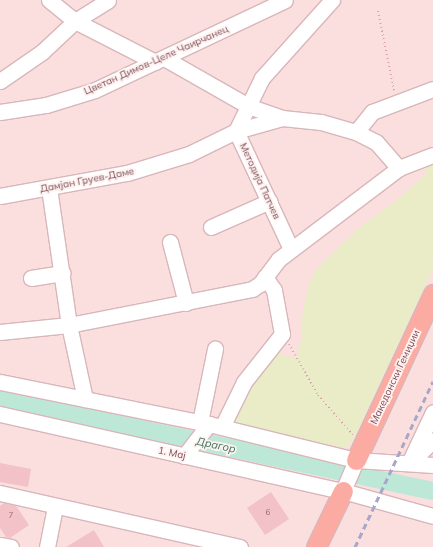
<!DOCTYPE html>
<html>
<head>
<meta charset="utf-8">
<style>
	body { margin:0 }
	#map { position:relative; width:433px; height:547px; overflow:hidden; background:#fdecea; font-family:Mulish,sans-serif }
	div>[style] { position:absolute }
	.residential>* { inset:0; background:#fadfde }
	.green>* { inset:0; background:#eaecc7 }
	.river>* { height:18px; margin:-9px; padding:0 9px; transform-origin:9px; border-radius:9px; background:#bde8d8 }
	.building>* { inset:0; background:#f3c1c8 }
	.path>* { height:2px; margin-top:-1px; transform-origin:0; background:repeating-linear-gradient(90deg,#d9a3ab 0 1px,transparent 0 4px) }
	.roads { filter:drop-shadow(1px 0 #d8b6ba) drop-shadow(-1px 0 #d8b6ba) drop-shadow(0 1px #d8b6ba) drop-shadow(0 -1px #d8b6ba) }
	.minor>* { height:15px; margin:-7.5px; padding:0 7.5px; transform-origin:7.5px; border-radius:7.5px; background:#fff }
	.major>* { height:19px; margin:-9.5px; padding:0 9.5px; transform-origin:9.5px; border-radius:9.5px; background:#fcaba2 }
	.rail>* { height:3px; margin-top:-1.5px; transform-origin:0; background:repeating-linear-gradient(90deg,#a7a7c9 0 6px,transparent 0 10px) }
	span { translate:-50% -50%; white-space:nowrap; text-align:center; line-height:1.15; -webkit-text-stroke:3.5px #fff2f1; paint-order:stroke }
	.number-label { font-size:8px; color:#986971 }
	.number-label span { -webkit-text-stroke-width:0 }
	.street-label { font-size:10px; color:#7a4c54 }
	.water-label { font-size:11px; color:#3b7762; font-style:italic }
</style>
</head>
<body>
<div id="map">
	<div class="residential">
		<div style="clip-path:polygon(0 0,433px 0,433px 547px,0 547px)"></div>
	</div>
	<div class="green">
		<div style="clip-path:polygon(433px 162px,433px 269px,352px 443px,346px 447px,340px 447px,233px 426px,230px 422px,237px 402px,276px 353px,296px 358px,302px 336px,301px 323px,308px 286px,316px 269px,360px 227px,393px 203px,426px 174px,423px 164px)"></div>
	</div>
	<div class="river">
		<div style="left:0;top:399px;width:443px;rotate:12deg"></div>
	</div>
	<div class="building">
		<div style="clip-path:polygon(0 463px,31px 469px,28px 487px,0 482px)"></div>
		<div style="clip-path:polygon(271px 492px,289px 519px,265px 535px,247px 508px)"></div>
		<div style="clip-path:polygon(4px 503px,16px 506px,29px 525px,10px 538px,6px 537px,0 528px,0 506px)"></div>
		<div style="clip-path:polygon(94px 530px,104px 547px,66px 547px)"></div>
	</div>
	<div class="path">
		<div style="left:378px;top:11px;width:81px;rotate:78.6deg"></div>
		<div style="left:289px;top:344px;width:59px;rotate:60.4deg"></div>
		<div style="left:318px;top:395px;width:53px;rotate:48.8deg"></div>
	</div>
	<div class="roads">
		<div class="minor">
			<div style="left:49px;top:0;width:33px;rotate:39deg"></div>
			<div style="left:75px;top:21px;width:90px;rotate:27.1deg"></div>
			<div style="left:164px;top:58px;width:97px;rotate:29.7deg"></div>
			<div style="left:248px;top:106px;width:36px;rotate:19deg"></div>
			<div style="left:0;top:81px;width:51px;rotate:-34.6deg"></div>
			<div style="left:42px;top:52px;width:45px;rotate:-43.2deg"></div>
			<div style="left:75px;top:21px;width:39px;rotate:-32deg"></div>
			<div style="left:0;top:112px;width:47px;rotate:-8.7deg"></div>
			<div style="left:46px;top:105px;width:51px;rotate:-17deg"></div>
			<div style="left:95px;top:90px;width:210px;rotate:-25.3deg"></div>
			<div style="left:356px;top:132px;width:26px;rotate:-51deg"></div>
			<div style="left:372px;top:112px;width:65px;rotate:-20.7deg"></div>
			<div style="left:49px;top:188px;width:138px;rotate:81.7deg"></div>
			<div style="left:69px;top:325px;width:76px;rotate:77.8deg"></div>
			<div style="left:0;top:196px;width:129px;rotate:-10.3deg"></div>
			<div style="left:127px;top:173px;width:65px;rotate:-17deg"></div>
			<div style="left:189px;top:154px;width:52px;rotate:-26.1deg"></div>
			<div style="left:236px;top:131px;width:48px;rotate:-15.8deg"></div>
			<div style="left:282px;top:118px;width:39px;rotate:6deg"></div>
			<div style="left:321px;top:122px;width:36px;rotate:16deg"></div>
			<div style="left:356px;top:132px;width:22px;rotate:27deg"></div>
			<div style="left:376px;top:142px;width:35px;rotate:49deg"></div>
			<div style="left:399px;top:168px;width:36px;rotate:-21deg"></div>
			<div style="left:211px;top:227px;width:64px;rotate:-23.8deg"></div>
			<div style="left:170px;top:242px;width:63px;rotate:75.3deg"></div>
			<div style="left:291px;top:249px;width:130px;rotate:-115deg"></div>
			<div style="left:236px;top:131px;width:59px;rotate:-63.9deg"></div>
			<div style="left:262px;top:78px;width:105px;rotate:-48.1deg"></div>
			<div style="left:31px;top:278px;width:32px;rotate:-9deg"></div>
			<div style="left:0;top:332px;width:69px;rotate:-5.8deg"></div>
			<div style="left:69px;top:325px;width:187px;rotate:-11.1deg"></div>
			<div style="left:252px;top:289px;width:9px;rotate:-32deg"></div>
			<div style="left:260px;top:284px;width:31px;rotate:-53deg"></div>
			<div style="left:279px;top:259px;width:151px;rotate:-37.2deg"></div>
			<div style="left:0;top:382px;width:213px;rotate:11.4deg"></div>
			<div style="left:209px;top:424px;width:151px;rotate:13.8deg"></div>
			<div style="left:356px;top:460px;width:77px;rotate:3.7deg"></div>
			<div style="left:0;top:414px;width:352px;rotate:12.7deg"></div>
			<div style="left:343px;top:491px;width:93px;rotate:15.5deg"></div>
			<div style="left:200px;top:422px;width:75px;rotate:-78.4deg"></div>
			<div style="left:222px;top:427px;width:50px;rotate:-63.9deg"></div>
			<div style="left:244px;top:382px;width:61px;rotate:-51.6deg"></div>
			<div style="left:282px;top:334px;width:45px;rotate:-100.3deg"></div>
			<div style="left:274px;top:290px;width:16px;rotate:-125deg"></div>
			<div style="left:184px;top:456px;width:41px;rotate:-52deg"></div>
			<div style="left:415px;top:458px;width:25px;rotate:-45deg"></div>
			<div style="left:409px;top:463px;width:56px;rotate:-64.8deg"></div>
			<div style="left:343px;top:491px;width:34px;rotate:-67deg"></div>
			<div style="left:0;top:493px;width:246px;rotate:12.7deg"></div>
			<div style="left:0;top:545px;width:11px;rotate:10deg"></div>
			<div style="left:47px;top:547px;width:41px;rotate:-78.7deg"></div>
		</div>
		<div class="major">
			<div style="left:356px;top:460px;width:183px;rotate:-65.1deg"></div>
			<div style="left:316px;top:547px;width:62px;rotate:-64.3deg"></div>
		</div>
	</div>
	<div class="rail">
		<div style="left:355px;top:547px;width:183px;rotate:-64.8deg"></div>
	</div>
	<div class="number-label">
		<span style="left:268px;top:513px">6</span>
		<span style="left:11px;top:516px">7</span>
	</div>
	<div class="street-label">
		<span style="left:156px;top:60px;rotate:-24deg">Цветан Димов-Целе Чаирчанец</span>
		<span style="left:87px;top:180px;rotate:-11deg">Дамјан Груев-Даме</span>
		<span style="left:260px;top:181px;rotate:65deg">Методија Патчев</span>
		<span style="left:395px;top:377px;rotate:-65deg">Македонски Гемиџии</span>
		<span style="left:172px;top:453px;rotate:12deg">1. Мај</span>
	</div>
	<div class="water-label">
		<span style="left:216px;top:445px;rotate:12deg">Драгор</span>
	</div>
</div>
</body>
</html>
